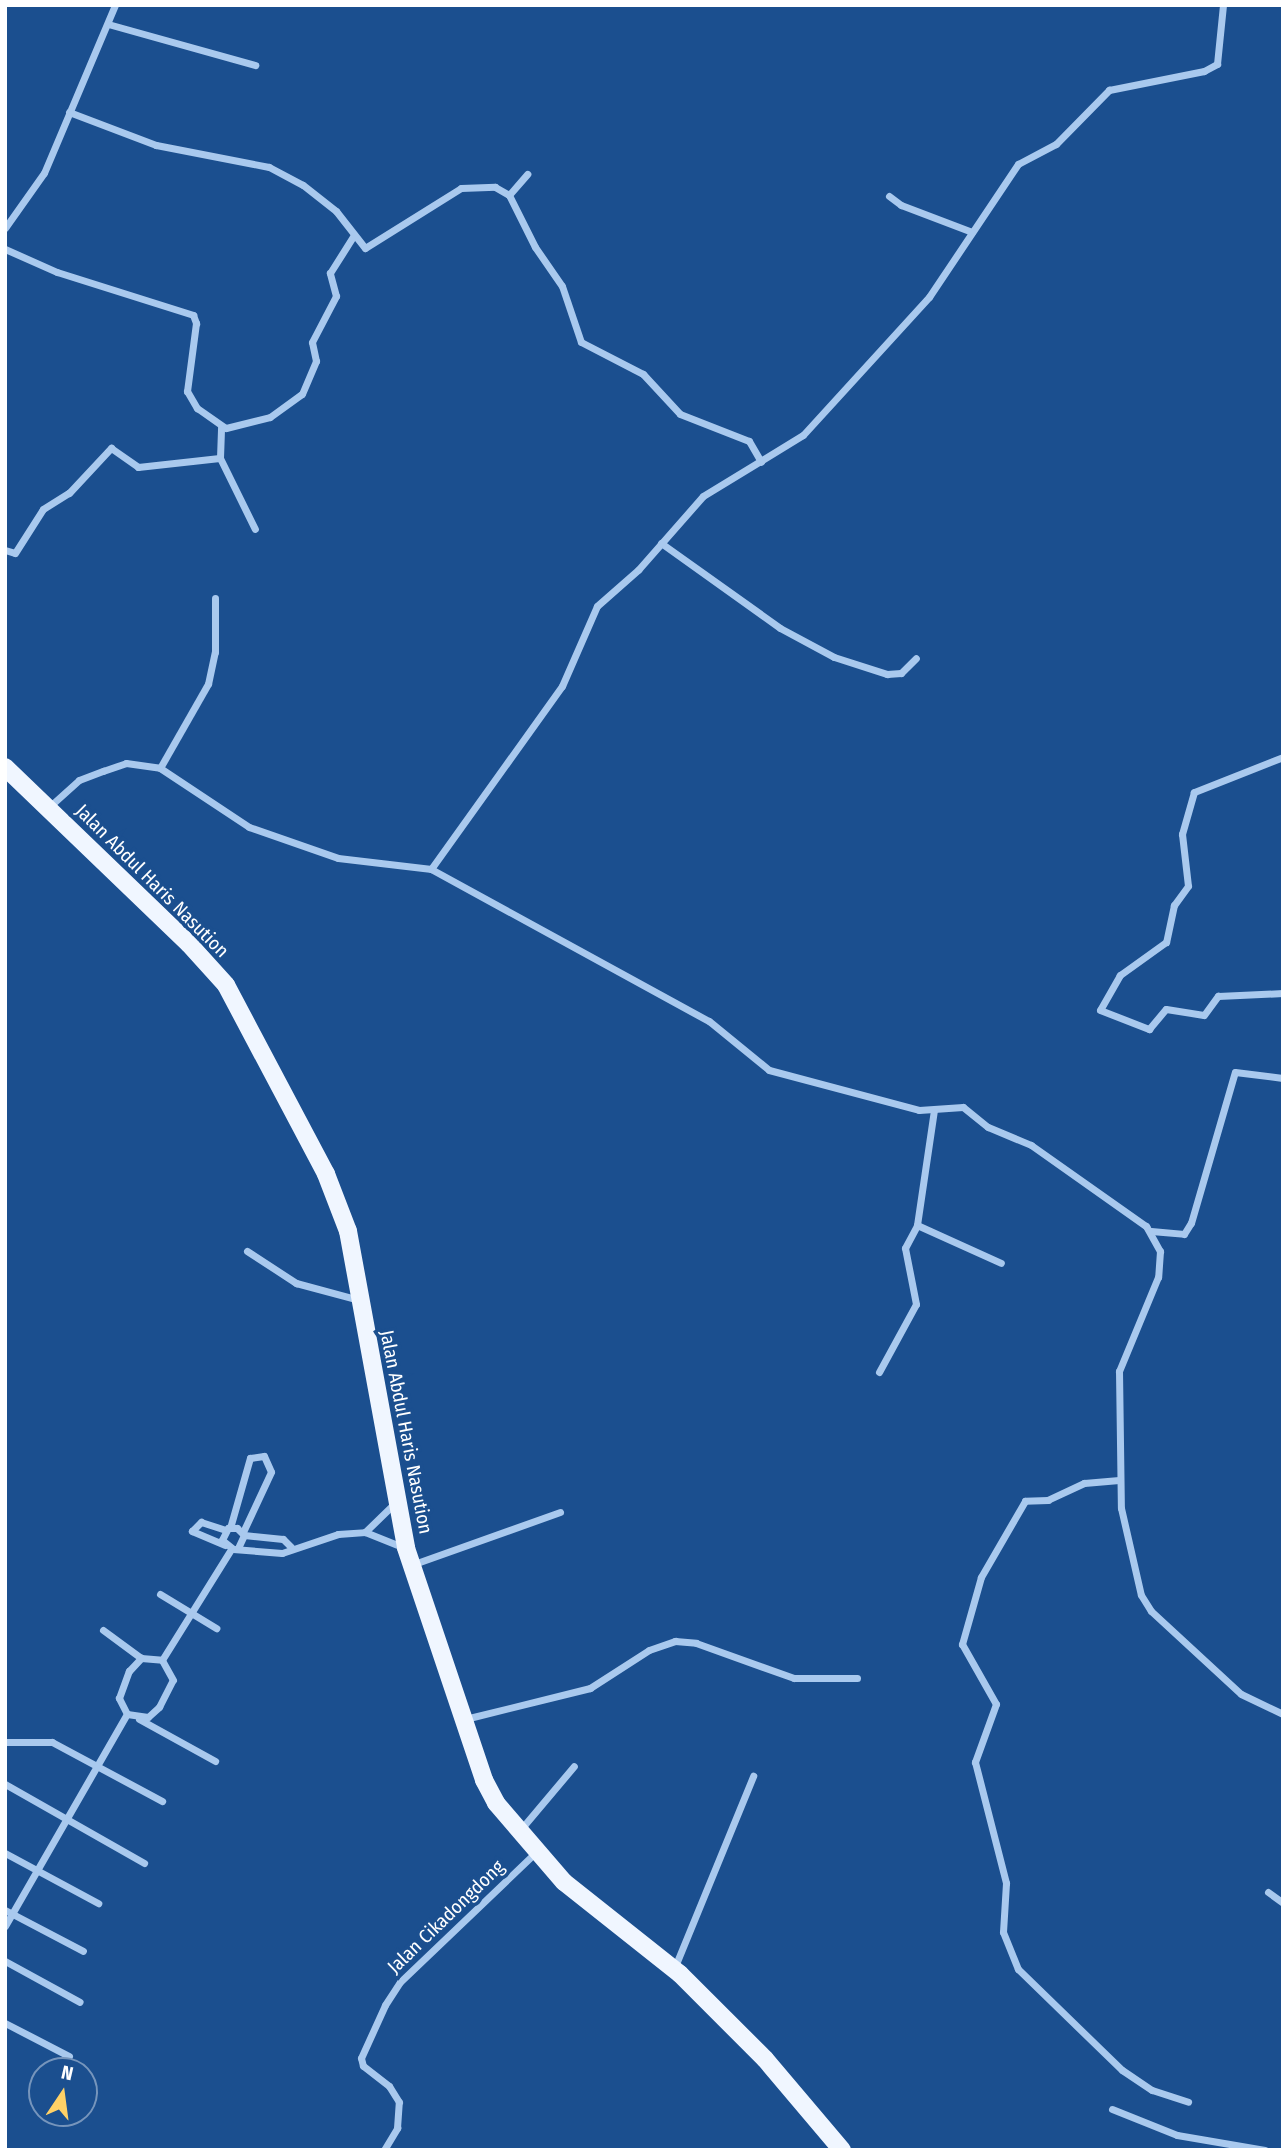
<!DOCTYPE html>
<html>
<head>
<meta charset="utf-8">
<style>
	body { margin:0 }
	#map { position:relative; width:1288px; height:2155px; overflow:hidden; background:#1b4f8f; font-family:"Fira Sans Condensed",sans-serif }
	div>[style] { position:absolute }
	.street>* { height:7px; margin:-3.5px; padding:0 3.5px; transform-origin:3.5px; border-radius:3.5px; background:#a9c9ee }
	.primary>* { height:18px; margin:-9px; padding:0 9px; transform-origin:9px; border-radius:9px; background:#f0f6ff }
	span { translate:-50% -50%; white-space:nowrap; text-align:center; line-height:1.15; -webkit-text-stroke:7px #1b4f8f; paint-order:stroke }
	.street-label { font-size:19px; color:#fff }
	.frame { position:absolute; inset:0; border:7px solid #fff; pointer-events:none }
	.north { position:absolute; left:28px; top:2057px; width:70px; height:70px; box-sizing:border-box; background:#1b4f8f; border:2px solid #7695bc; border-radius:50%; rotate:13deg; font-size:19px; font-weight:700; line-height:28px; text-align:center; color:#fff }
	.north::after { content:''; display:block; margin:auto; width:24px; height:32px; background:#ffd166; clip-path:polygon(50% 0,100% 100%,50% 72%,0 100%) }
</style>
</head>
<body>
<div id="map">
	<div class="street">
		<div style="left:108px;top:24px;width:153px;rotate:15.6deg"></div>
		<div style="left:69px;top:112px;width:93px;rotate:20.8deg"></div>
		<div style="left:156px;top:145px;width:115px;rotate:11deg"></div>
		<div style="left:269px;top:167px;width:38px;rotate:28deg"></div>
		<div style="left:303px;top:185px;width:42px;rotate:38.2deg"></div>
		<div style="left:336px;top:211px;width:47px;rotate:51.9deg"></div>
		<div style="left:365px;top:248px;width:113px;rotate:-32deg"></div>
		<div style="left:461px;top:188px;width:34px;rotate:-2deg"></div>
		<div style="left:495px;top:187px;width:16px;rotate:30deg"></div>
		<div style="left:509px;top:195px;width:28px;rotate:-49deg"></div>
		<div style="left:509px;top:195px;width:58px;rotate:63.4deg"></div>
		<div style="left:535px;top:247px;width:47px;rotate:55.3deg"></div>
		<div style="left:562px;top:286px;width:59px;rotate:71.3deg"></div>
		<div style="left:581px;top:342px;width:70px;rotate:27.3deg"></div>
		<div style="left:643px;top:374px;width:54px;rotate:47.2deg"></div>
		<div style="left:680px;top:414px;width:74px;rotate:21.4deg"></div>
		<div style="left:749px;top:441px;width:24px;rotate:60deg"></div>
		<div style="left:889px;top:196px;width:15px;rotate:37deg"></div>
		<div style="left:901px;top:205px;width:76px;rotate:20.8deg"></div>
		<div style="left:5px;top:228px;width:67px;rotate:-54.7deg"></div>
		<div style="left:44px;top:173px;width:182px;rotate:-67.1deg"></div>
		<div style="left:5px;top:249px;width:57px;rotate:23.9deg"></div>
		<div style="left:57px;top:272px;width:143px;rotate:17.5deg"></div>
		<div style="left:193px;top:315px;width:9px;rotate:69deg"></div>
		<div style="left:196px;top:323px;width:69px;rotate:97.5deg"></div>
		<div style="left:187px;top:391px;width:20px;rotate:60deg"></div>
		<div style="left:197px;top:408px;width:35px;rotate:35deg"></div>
		<div style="left:226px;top:428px;width:45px;rotate:-14deg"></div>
		<div style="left:270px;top:417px;width:39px;rotate:-36deg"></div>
		<div style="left:302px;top:394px;width:36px;rotate:-67deg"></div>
		<div style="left:316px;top:361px;width:19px;rotate:-102deg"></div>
		<div style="left:312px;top:342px;width:52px;rotate:-62.4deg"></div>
		<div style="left:336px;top:296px;width:24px;rotate:-105deg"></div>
		<div style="left:330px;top:273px;width:45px;rotate:-57.7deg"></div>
		<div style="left:220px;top:458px;width:31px;rotate:-88deg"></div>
		<div style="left:661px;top:543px;width:146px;rotate:35.5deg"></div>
		<div style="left:780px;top:628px;width:61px;rotate:28.2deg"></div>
		<div style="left:834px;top:657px;width:56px;rotate:17.8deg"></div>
		<div style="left:887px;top:674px;width:14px;rotate:-4deg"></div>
		<div style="left:901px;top:673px;width:21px;rotate:-45deg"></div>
		<div style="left:5px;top:550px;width:10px;rotate:17deg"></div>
		<div style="left:15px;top:553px;width:52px;rotate:-57.5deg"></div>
		<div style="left:43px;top:509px;width:31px;rotate:-32deg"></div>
		<div style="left:69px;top:493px;width:62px;rotate:-47deg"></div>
		<div style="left:111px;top:448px;width:33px;rotate:35deg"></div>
		<div style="left:138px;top:467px;width:82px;rotate:-6.3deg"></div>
		<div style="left:220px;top:458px;width:79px;rotate:63.8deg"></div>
		<div style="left:1283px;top:757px;width:96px;rotate:158.5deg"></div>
		<div style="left:1194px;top:792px;width:44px;rotate:105.9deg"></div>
		<div style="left:1182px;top:834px;width:52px;rotate:83.4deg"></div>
		<div style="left:1188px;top:886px;width:24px;rotate:126deg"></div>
		<div style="left:1174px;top:905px;width:38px;rotate:102deg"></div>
		<div style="left:1166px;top:942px;width:57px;rotate:144.3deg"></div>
		<div style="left:1120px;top:975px;width:40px;rotate:119.7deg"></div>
		<div style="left:1100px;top:1010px;width:53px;rotate:21.2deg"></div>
		<div style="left:1149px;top:1029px;width:26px;rotate:-50deg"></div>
		<div style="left:1166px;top:1009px;width:38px;rotate:9deg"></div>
		<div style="left:1204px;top:1015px;width:24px;rotate:-54deg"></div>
		<div style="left:1218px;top:996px;width:65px;rotate:-2.6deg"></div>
		<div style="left:160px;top:768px;width:97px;rotate:-60.3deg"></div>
		<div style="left:208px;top:684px;width:33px;rotate:-78deg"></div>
		<div style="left:215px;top:652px;width:54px;rotate:-90deg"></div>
		<div style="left:49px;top:807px;width:40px;rotate:-42deg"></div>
		<div style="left:79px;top:780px;width:26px;rotate:-21deg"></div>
		<div style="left:103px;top:771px;width:24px;rotate:-19deg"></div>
		<div style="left:126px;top:763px;width:34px;rotate:8deg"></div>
		<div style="left:160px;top:768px;width:107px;rotate:33.5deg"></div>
		<div style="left:249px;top:827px;width:94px;rotate:19.2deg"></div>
		<div style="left:338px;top:858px;width:94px;rotate:6.7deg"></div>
		<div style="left:431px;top:869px;width:317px;rotate:28.7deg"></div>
		<div style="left:709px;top:1021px;width:77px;rotate:39.2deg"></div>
		<div style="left:769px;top:1070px;width:155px;rotate:14.9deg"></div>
		<div style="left:919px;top:1110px;width:44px;rotate:-3.9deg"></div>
		<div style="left:963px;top:1107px;width:32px;rotate:39deg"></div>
		<div style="left:988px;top:1127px;width:47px;rotate:22.7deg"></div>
		<div style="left:1031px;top:1145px;width:141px;rotate:35.2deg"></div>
		<div style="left:1146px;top:1226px;width:29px;rotate:61deg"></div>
		<div style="left:1160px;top:1251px;width:26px;rotate:94deg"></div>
		<div style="left:1158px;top:1277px;width:102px;rotate:112.5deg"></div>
		<div style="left:1119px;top:1371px;width:137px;rotate:89.2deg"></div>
		<div style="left:1121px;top:1508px;width:89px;rotate:77.1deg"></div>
		<div style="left:1141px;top:1595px;width:19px;rotate:58deg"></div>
		<div style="left:1151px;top:1611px;width:122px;rotate:42.7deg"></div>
		<div style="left:1241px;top:1694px;width:47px;rotate:25.5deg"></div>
		<div style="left:431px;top:869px;width:225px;rotate:-54.4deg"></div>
		<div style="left:562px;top:686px;width:87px;rotate:-66.4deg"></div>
		<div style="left:597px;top:606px;width:55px;rotate:-41.3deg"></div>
		<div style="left:638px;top:570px;width:98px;rotate:-48.7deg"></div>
		<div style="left:703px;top:496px;width:117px;rotate:-31.4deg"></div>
		<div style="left:803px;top:435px;width:187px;rotate:-47.6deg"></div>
		<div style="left:929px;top:297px;width:160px;rotate:-56.2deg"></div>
		<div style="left:1018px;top:164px;width:43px;rotate:-27.8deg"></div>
		<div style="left:1056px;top:144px;width:76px;rotate:-45.5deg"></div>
		<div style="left:1109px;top:90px;width:97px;rotate:-11.3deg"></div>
		<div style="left:1204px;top:71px;width:15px;rotate:-28deg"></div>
		<div style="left:1217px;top:64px;width:59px;rotate:-84.2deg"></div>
		<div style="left:917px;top:1225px;width:92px;rotate:24.3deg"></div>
		<div style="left:1151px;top:1231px;width:33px;rotate:5deg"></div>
		<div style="left:1184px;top:1234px;width:13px;rotate:-58deg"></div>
		<div style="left:1191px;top:1223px;width:157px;rotate:-73.8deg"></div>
		<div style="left:1235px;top:1072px;width:48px;rotate:7.1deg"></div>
		<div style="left:247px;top:1251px;width:59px;rotate:33.1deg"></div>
		<div style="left:296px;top:1283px;width:65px;rotate:15.1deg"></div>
		<div style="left:879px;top:1372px;width:77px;rotate:-61.4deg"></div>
		<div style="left:916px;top:1304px;width:57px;rotate:-101.1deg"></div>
		<div style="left:905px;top:1248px;width:26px;rotate:-62deg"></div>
		<div style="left:917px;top:1225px;width:116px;rotate:-81.6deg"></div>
		<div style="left:1119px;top:1480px;width:35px;rotate:175deg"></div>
		<div style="left:1084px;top:1483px;width:40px;rotate:155deg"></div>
		<div style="left:1048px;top:1500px;width:23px;rotate:178deg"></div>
		<div style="left:1025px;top:1501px;width:88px;rotate:120.1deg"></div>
		<div style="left:981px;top:1577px;width:70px;rotate:105.8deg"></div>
		<div style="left:962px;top:1644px;width:69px;rotate:60.5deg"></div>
		<div style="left:996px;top:1704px;width:62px;rotate:109.9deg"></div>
		<div style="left:975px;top:1762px;width:125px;rotate:75.6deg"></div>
		<div style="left:1006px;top:1883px;width:49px;rotate:93.5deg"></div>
		<div style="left:1003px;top:1932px;width:40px;rotate:68deg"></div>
		<div style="left:1018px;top:1969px;width:145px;rotate:44.2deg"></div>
		<div style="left:1122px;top:2070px;width:36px;rotate:34deg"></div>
		<div style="left:1152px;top:2090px;width:38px;rotate:18deg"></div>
		<div style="left:230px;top:1528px;width:73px;rotate:-74.1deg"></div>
		<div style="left:250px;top:1458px;width:14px;rotate:-8deg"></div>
		<div style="left:264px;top:1456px;width:17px;rotate:66deg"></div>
		<div style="left:271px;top:1472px;width:66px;rotate:115deg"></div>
		<div style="left:365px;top:1532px;width:43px;rotate:-44.1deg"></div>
		<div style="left:244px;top:1535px;width:39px;rotate:6deg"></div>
		<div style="left:283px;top:1539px;width:11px;rotate:45deg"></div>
		<div style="left:225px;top:1545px;width:36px;rotate:-157deg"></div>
		<div style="left:192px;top:1531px;width:13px;rotate:-45deg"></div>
		<div style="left:201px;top:1522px;width:26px;rotate:18deg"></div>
		<div style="left:238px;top:1548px;width:14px;rotate:-65deg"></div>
		<div style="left:244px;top:1535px;width:10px;rotate:-135deg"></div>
		<div style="left:237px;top:1528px;width:9px;rotate:180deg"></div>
		<div style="left:228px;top:1528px;width:13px;rotate:117deg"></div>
		<div style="left:222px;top:1540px;width:14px;rotate:39deg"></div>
		<div style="left:233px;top:1549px;width:49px;rotate:4.7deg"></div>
		<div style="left:282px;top:1553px;width:59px;rotate:-18.7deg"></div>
		<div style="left:338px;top:1534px;width:27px;rotate:-4deg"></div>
		<div style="left:365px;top:1532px;width:43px;rotate:21.8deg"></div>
		<div style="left:414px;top:1564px;width:155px;rotate:-19.6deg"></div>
		<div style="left:160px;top:1594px;width:66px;rotate:31.3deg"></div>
		<div style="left:103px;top:1630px;width:47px;rotate:36.4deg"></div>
		<div style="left:127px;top:1714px;width:18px;rotate:-117deg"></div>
		<div style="left:119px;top:1698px;width:29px;rotate:-70deg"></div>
		<div style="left:129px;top:1671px;width:18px;rotate:-47deg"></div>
		<div style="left:141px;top:1658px;width:21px;rotate:5deg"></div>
		<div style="left:139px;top:1719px;width:87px;rotate:28.9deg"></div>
		<div style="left:465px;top:1719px;width:129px;rotate:-13.9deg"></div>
		<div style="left:590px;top:1688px;width:70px;rotate:-32.8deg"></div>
		<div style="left:649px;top:1650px;width:28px;rotate:-19deg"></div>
		<div style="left:675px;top:1641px;width:21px;rotate:5deg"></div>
		<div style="left:696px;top:1643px;width:104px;rotate:19.7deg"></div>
		<div style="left:794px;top:1678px;width:63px"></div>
		<div style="left:5px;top:1742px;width:47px"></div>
		<div style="left:52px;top:1742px;width:125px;rotate:28.2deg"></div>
		<div style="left:5px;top:1784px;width:160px;rotate:29.6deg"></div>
		<div style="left:521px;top:1829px;width:82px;rotate:-49.9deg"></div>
		<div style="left:5px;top:1853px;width:106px;rotate:28.3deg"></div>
		<div style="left:1268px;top:1892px;width:19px;rotate:36deg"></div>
		<div style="left:5px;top:1910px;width:88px;rotate:27.7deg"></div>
		<div style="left:5px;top:1926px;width:245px;rotate:-60.1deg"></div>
		<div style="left:127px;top:1714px;width:21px;rotate:8deg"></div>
		<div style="left:148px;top:1717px;width:15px;rotate:-42deg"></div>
		<div style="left:159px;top:1707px;width:30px;rotate:-63deg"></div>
		<div style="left:173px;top:1680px;width:23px;rotate:-119deg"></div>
		<div style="left:162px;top:1660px;width:131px;rotate:-58.1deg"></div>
		<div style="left:5px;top:1961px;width:85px;rotate:28.7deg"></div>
		<div style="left:674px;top:1969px;width:209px;rotate:-67.7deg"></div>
		<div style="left:5px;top:2023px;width:72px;rotate:27.3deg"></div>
		<div style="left:1112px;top:2109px;width:70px;rotate:21.8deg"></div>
		<div style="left:1177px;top:2135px;width:89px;rotate:9.7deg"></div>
		<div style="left:384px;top:2150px;width:26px;rotate:-59deg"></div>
		<div style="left:397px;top:2128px;width:26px;rotate:-86deg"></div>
		<div style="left:399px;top:2102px;width:19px;rotate:-122deg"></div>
		<div style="left:389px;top:2086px;width:33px;rotate:-142deg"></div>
		<div style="left:363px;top:2066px;width:8px;rotate:-104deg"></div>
		<div style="left:361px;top:2058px;width:58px;rotate:-65.6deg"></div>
		<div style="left:385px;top:2005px;width:27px;rotate:-57deg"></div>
		<div style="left:400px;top:1982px;width:187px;rotate:-43.7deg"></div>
	</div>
	<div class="primary">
		<div style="left:5px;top:767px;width:255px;rotate:43.9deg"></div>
		<div style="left:189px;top:944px;width:55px;rotate:47.9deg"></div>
		<div style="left:226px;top:985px;width:214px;rotate:62.1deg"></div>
		<div style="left:326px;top:1174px;width:61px;rotate:68.9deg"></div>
		<div style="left:348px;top:1231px;width:322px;rotate:79.6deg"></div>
		<div style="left:406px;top:1548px;width:245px;rotate:71.4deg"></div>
		<div style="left:484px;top:1780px;width:26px;rotate:62deg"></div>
		<div style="left:496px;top:1803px;width:104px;rotate:49.3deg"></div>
		<div style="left:564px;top:1882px;width:148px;rotate:38.4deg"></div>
		<div style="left:680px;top:1974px;width:120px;rotate:45deg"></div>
		<div style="left:765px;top:2059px;width:119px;rotate:49.8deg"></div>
	</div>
	<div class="street-label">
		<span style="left:152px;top:881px;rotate:45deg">Jalan Abdul Haris Nasution</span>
		<span style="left:406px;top:1432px;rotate:79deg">Jalan Abdul Haris Nasution</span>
		<span style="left:446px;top:1917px;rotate:-44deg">Jalan Cikadongdong</span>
	</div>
	<div class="frame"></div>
	<div class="north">N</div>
</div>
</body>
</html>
